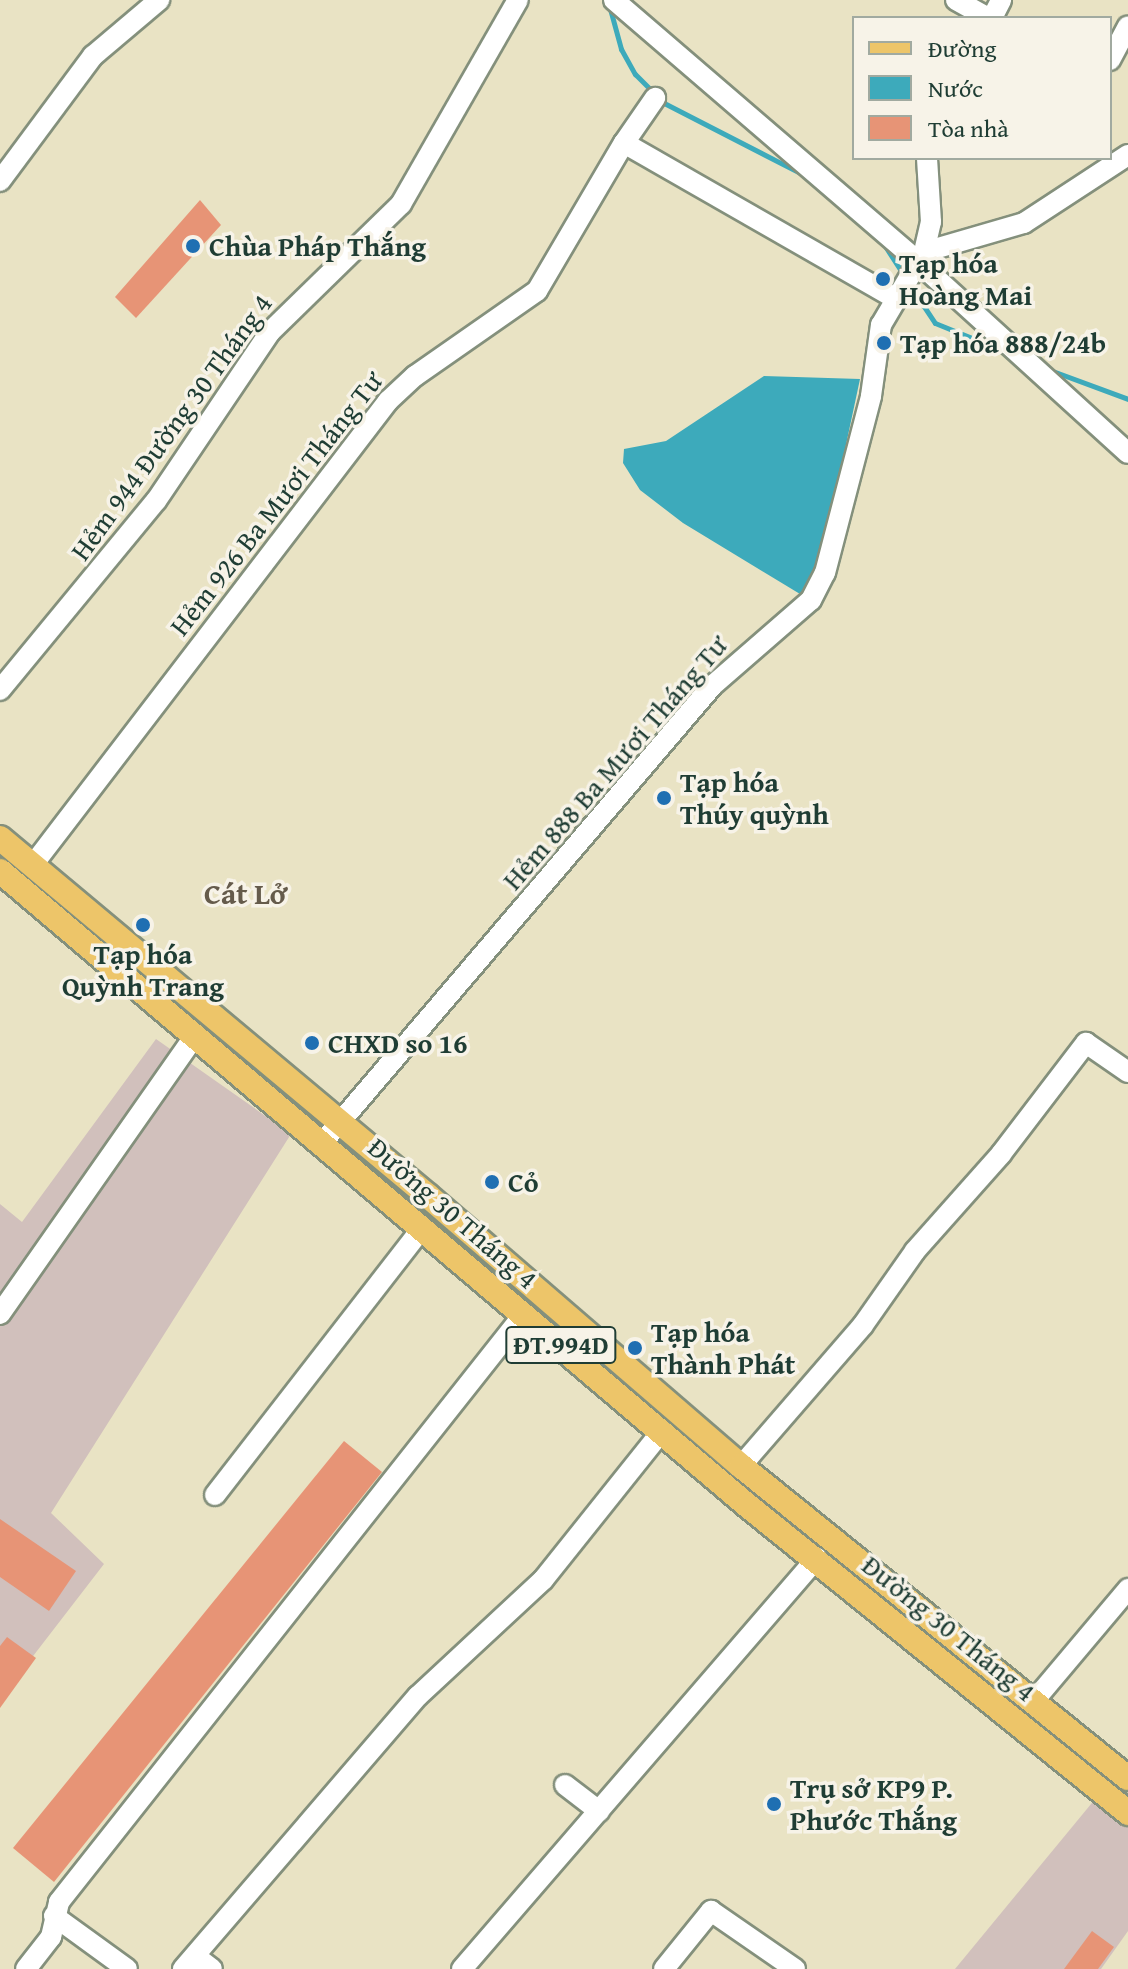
<!DOCTYPE html>
<html>
<head>
<meta charset="utf-8">
<style>
	body { margin:0 }
	#map { position:relative; width:1128px; height:1969px; overflow:hidden; background:#e9e3c4; font-family:"Gentium Book Plus",serif }
	div>[style] { position:absolute }
	.industrial>* { inset:0; background:#d1c0bc }
	.water>* { inset:0; background:#3daabb }
	.stream>* { height:5px; margin:-2.5px; padding:0 2.5px; transform-origin:2.5px; border-radius:2.5px; background:#3daabb }
	.building>* { inset:0; background:#e79476 }
	.roads { filter:drop-shadow(2px 0 #84907c) drop-shadow(-2px 0 #84907c) drop-shadow(0 2px #84907c) drop-shadow(0 -2px #84907c) }
	.minor>* { height:20px; margin:-10px; padding:0 10px; transform-origin:10px; border-radius:10px; background:#fff }
	.major>* { height:24px; margin:-12px; padding:0 12px; transform-origin:12px; border-radius:12px; background:#edc569 }
	.dots>* { width:22px; height:22px; translate:-50% -50%; box-sizing:border-box; border:4px solid #f7f3e8; border-radius:50% }
	span { translate:-50% -50%; white-space:nowrap; text-align:center; line-height:1.15; -webkit-text-stroke:7px #f7f3e8; paint-order:stroke }
	.shield-label span { padding:2px 6px; background:#f7f3e8; border:2px solid; border-radius:6px; -webkit-text-stroke-width:0 }
	.shield-label { font-size:26px; color:#1f3d34; font-weight:700 }
	.poi-label { font-size:28px; color:#1f3d34; font-weight:700 }
	.left { translate:0 -50%; text-align:left }
	.street-label { font-size:28px; color:#1f3d34 }
	.neighbourhood-label { font-size:30px; color:#655b4b; font-weight:700 }
	.legend { position:absolute; left:852px; top:16px; width:260px; height:144px; box-sizing:border-box; background:#f7f3e8; border:2px solid #a1aaa0; margin:0; padding:10px 14px; list-style:none; font-size:24px; color:#1f3d34 }
	.legend li { display:flex; align-items:center; gap:16px; height:40px }
	.legend b { width:40px; border:2px solid #a1aaa0 }
</style>
</head>
<body>
<div id="map">
	<div class="industrial">
		<div style="clip-path:polygon(156px 1039px,291px 1134px,51px 1513px,104px 1564px,0 1699px,0 1204px,22px 1222px)"></div>
		<div style="clip-path:polygon(1096px 1798px,1128px 1823px,1128px 1931px,1101px 1969px,955px 1969px)"></div>
	</div>
	<div class="water">
		<div style="clip-path:polygon(764px 376px,860px 379px,824px 548px,808px 590px,800px 594px,683px 523px,640px 490px,623px 463px,624px 449px,666px 441px)"></div>
	</div>
	<div class="stream">
		<div style="left:609px;top:5px;width:46px;rotate:74.7deg"></div>
		<div style="left:621px;top:49px;width:29px;rotate:61deg"></div>
		<div style="left:635px;top:74px;width:41px;rotate:45deg"></div>
		<div style="left:664px;top:103px;width:155px;rotate:27.2deg"></div>
		<div style="left:883px;top:243px;width:38px;rotate:57deg"></div>
		<div style="left:911px;top:287px;width:43px;rotate:56.3deg"></div>
		<div style="left:935px;top:323px;width:74px;rotate:22.1deg"></div>
		<div style="left:1047px;top:369px;width:86px;rotate:20.3deg"></div>
	</div>
	<div class="building">
		<div style="clip-path:polygon(200px 200px,221px 225px,136px 318px,115px 297px)"></div>
		<div style="clip-path:polygon(344px 1441px,382px 1472px,54px 1882px,13px 1848px)"></div>
		<div style="clip-path:polygon(0 1519px,76px 1571px,49px 1611px,0 1577px)"></div>
		<div style="clip-path:polygon(7px 1637px,36px 1658px,0 1708px,0 1646px)"></div>
		<div style="clip-path:polygon(1092px 1931px,1114px 1947px,1098px 1969px,1064px 1969px)"></div>
	</div>
	<div class="roads">
		<div class="minor">
			<div style="left:614px;top:0;width:400px;rotate:40.7deg"></div>
			<div style="left:917px;top:261px;width:285px;rotate:42.3deg"></div>
			<div style="left:956px;top:0;width:37px;rotate:29deg"></div>
			<div style="left:992px;top:18px;width:20px;rotate:-63deg"></div>
			<div style="left:1110px;top:60px;width:38px;rotate:-62deg"></div>
			<div style="left:624px;top:143px;width:55px;rotate:-55.4deg"></div>
			<div style="left:0;top:181px;width:156px;rotate:-53.4deg"></div>
			<div style="left:93px;top:56px;width:87px;rotate:-40.3deg"></div>
			<div style="left:924px;top:252px;width:104px;rotate:-16.2deg"></div>
			<div style="left:1024px;top:223px;width:124px;rotate:-33.2deg"></div>
			<div style="left:0;top:690px;width:245px;rotate:-50.5deg"></div>
			<div style="left:156px;top:501px;width:204px;rotate:-56deg"></div>
			<div style="left:270px;top:332px;width:183px;rotate:-44.3deg"></div>
			<div style="left:401px;top:204px;width:235px;rotate:-60.2deg"></div>
			<div style="left:32px;top:866px;width:586px;rotate:-52.56deg"></div>
			<div style="left:388px;top:401px;width:37px;rotate:-43deg"></div>
			<div style="left:415px;top:376px;width:149px;rotate:-34.9deg"></div>
			<div style="left:537px;top:291px;width:172px;rotate:-59.6deg"></div>
			<div style="left:624px;top:143px;width:314px;rotate:29.8deg"></div>
			<div style="left:324px;top:1141px;width:598px;rotate:-49.54deg"></div>
			<div style="left:712px;top:686px;width:131px;rotate:-41deg"></div>
			<div style="left:811px;top:600px;width:30px;rotate:-63deg"></div>
			<div style="left:825px;top:573px;width:183px;rotate:-75.4deg"></div>
			<div style="left:871px;top:396px;width:72px;rotate:-82deg"></div>
			<div style="left:881px;top:325px;width:85px;rotate:-59.5deg"></div>
			<div style="left:924px;top:252px;width:31px;rotate:-77deg"></div>
			<div style="left:931px;top:222px;width:64px;rotate:-93.6deg"></div>
			<div style="left:0;top:1314px;width:340px;rotate:-55deg"></div>
			<div style="left:741px;top:1466px;width:186px;rotate:-49.1deg"></div>
			<div style="left:863px;top:1325px;width:90px;rotate:-54.9deg"></div>
			<div style="left:915px;top:1251px;width:130px;rotate:-48.4deg"></div>
			<div style="left:1001px;top:1154px;width:140px;rotate:-52.6deg"></div>
			<div style="left:1086px;top:1043px;width:51px;rotate:34.6deg"></div>
			<div style="left:215px;top:1495px;width:338px;rotate:-52.2deg"></div>
			<div style="left:1033px;top:1702px;width:148px;rotate:-49.9deg"></div>
			<div style="left:565px;top:1785px;width:43px;rotate:37.4deg"></div>
			<div style="left:54px;top:1916px;width:90px;rotate:36deg"></div>
			<div style="left:195px;top:1956px;width:21px;rotate:37deg"></div>
			<div style="left:26px;top:1969px;width:41px;rotate:-52deg"></div>
			<div style="left:51px;top:1937px;width:36px;rotate:-77deg"></div>
			<div style="left:59px;top:1902px;width:750px;rotate:-51.66deg"></div>
			<div style="left:183px;top:1969px;width:360px;rotate:-49.3deg"></div>
			<div style="left:418px;top:1696px;width:171px;rotate:-42.9deg"></div>
			<div style="left:543px;top:1580px;width:191px;rotate:-51.4deg"></div>
			<div style="left:462px;top:1969px;width:543px;rotate:-49.18deg"></div>
			<div style="left:664px;top:1969px;width:75px;rotate:-51deg"></div>
			<div style="left:711px;top:1911px;width:102px;rotate:34.6deg"></div>
		</div>
		<div class="major">
			<div style="left:0;top:838px;width:558px;rotate:39.91deg"></div>
			<div style="left:428px;top:1196px;width:413px;rotate:40.8deg"></div>
			<div style="left:741px;top:1466px;width:497px;rotate:38.9deg"></div>
			<div style="left:0;top:871px;width:981px;rotate:40.33deg"></div>
			<div style="left:748px;top:1506px;width:489px;rotate:38.9deg"></div>
		</div>
	</div>
	<div class="dots">
		<div style="left:193px;top:246px;background:#1f6fb2"></div>
		<div style="left:883px;top:279px;background:#1f6fb2"></div>
		<div style="left:884px;top:343px;background:#1f6fb2"></div>
		<div style="left:664px;top:798px;background:#1f6fb2"></div>
		<div style="left:143px;top:925px;background:#1f6fb2"></div>
		<div style="left:312px;top:1043px;background:#1f6fb2"></div>
		<div style="left:492px;top:1182px;background:#1f6fb2"></div>
		<div style="left:635px;top:1348px;background:#1f6fb2"></div>
		<div style="left:774px;top:1804px;background:#1f6fb2"></div>
	</div>
	<div class="shield-label">
		<span style="left:561px;top:1345px">ĐT.994D</span>
	</div>
	<div class="poi-label">
		<span class="left" style="left:209px;top:246px">Chùa Pháp Thắng</span>
		<span class="left" style="left:899px;top:279px">Tạp hóa<br>Hoàng Mai</span>
		<span class="left" style="left:900px;top:343px">Tạp hóa 888/24b</span>
		<span class="left" style="left:680px;top:798px">Tạp hóa<br>Thúy quỳnh</span>
		<span style="left:143px;top:970px">Tạp hóa<br>Quỳnh Trang</span>
		<span class="left" style="left:328px;top:1043px">CHXD so 16</span>
		<span class="left" style="left:508px;top:1182px">Cỏ</span>
		<span class="left" style="left:651px;top:1348px">Tạp hóa<br>Thành Phát</span>
		<span class="left" style="left:790px;top:1804px">Trụ sở KP9 P.<br>Phước Thắng</span>
	</div>
	<div class="street-label">
		<span style="left:171px;top:427px;rotate:-54deg">Hẻm 944 Đường 30 Tháng 4</span>
		<span style="left:276px;top:503px;rotate:-52deg">Hẻm 926 Ba Mươi Tháng Tư</span>
		<span style="left:615px;top:762px;rotate:-49deg">Hẻm 888 Ba Mươi Tháng Tư</span>
		<span style="left:453px;top:1213px;rotate:41deg">Đường 30 Tháng 4</span>
		<span style="left:949px;top:1628px;rotate:39deg">Đường 30 Tháng 4</span>
	</div>
	<div class="neighbourhood-label">
		<span style="left:246px;top:893px">Cát Lở</span>
	</div>
	<ul class="legend">
	<li><b style="height:10px;background:#edc569"></b>Đường</li>
	<li><b style="height:22px;background:#3daabb"></b>Nước</li>
	<li><b style="height:22px;background:#e79476"></b>Tòa nhà</li>
	</ul>
</div>
</body>
</html>
